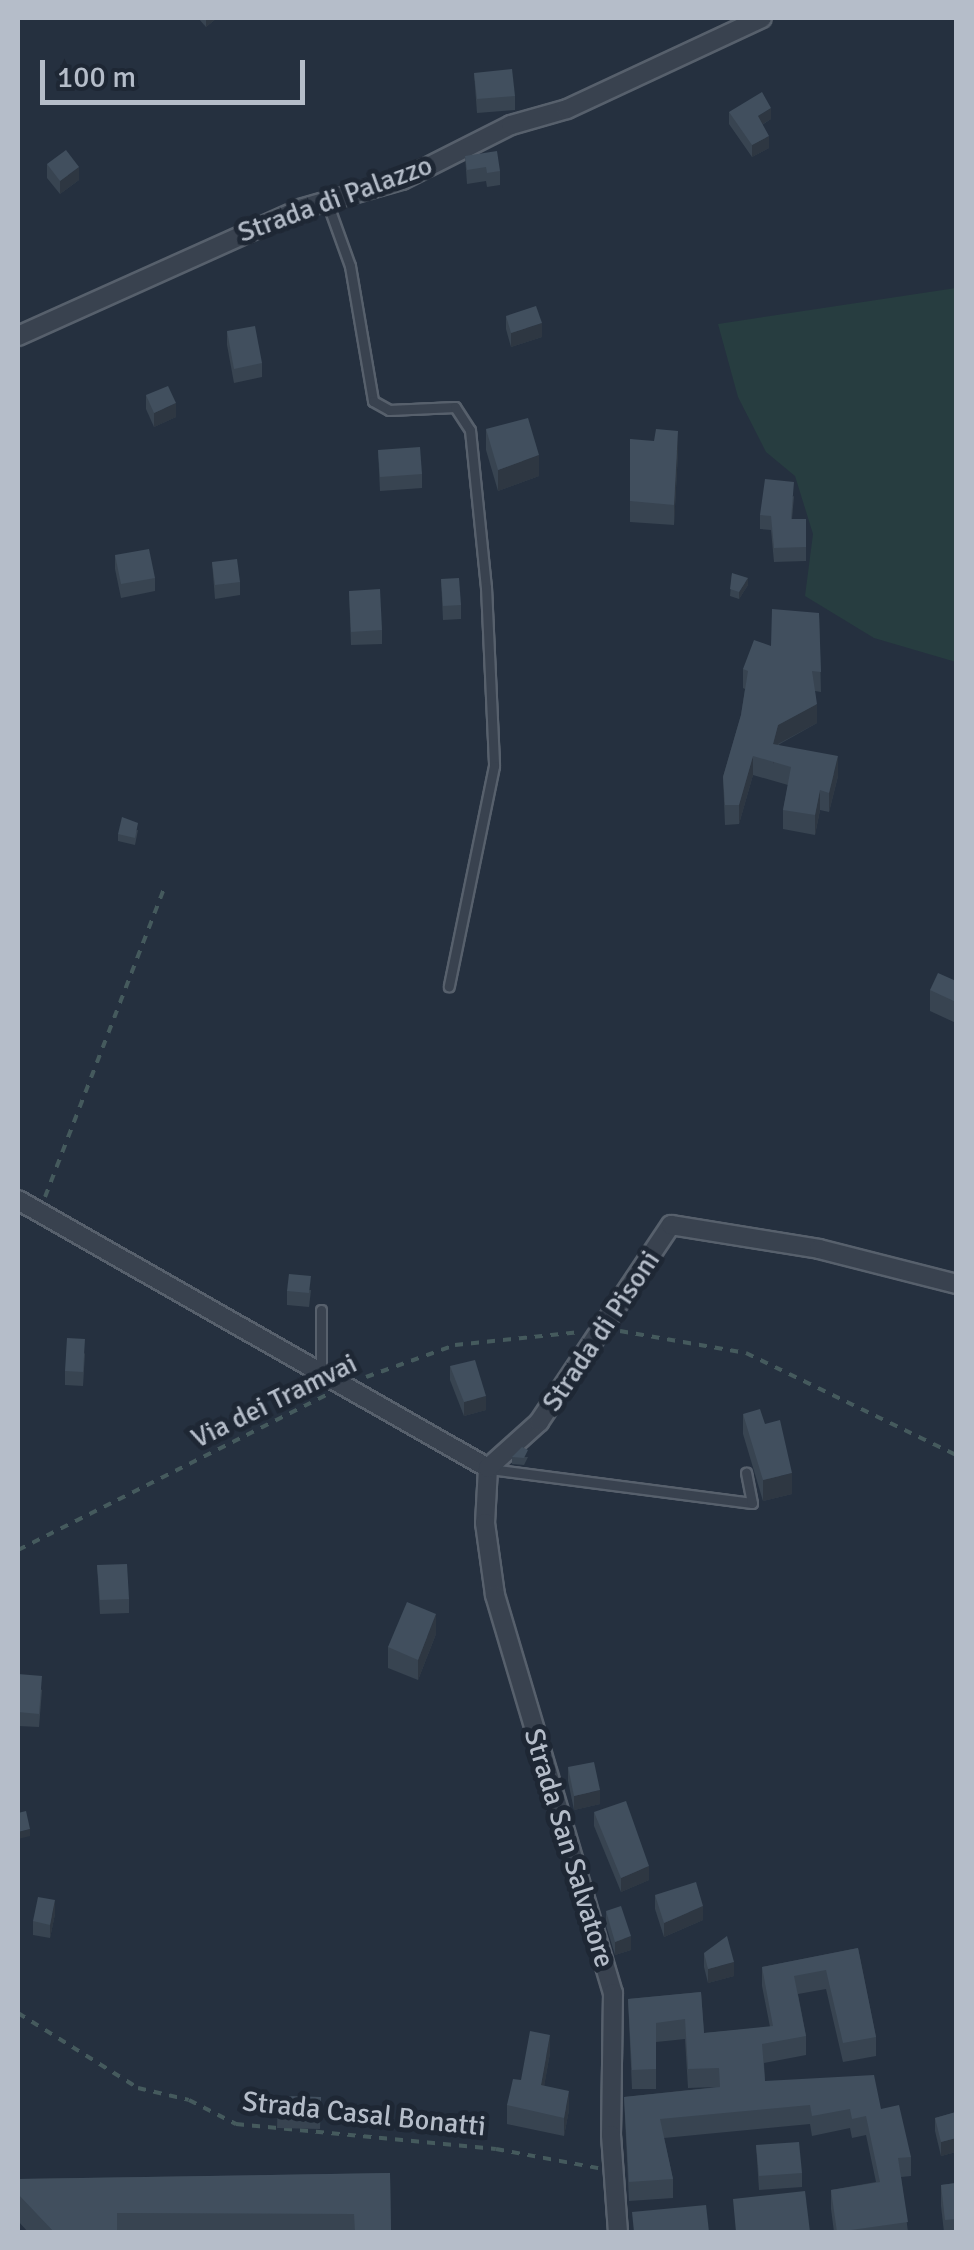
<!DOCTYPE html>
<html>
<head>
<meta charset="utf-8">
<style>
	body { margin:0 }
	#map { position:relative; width:974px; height:2250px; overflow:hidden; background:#25303f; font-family:Signika,sans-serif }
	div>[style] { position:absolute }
	.green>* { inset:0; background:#273d40 }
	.path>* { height:4px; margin-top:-2px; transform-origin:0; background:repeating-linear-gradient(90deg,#455a5d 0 8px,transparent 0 16px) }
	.roads { filter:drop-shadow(2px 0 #57606c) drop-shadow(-2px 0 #57606c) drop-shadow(0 2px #57606c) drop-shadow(0 -2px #57606c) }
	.service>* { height:9px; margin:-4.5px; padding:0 4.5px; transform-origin:4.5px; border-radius:4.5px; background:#39424f }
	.minor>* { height:18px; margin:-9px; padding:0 9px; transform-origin:9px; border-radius:9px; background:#39424f }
	.wall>* { inset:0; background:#384451 }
	.shaded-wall>* { inset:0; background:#2e3742 }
	.building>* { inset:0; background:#414f5e }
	span { translate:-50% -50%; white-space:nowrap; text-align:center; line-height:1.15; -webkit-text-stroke:10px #1e2734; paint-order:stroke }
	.street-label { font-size:28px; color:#b5bdc9 }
	.frame { position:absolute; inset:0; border:20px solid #b5bdc9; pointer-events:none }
	.scale { position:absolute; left:40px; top:60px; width:265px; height:45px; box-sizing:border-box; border:5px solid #b5bdc9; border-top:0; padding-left:12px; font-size:30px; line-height:35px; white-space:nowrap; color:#b5bdc9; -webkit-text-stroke:8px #1e2734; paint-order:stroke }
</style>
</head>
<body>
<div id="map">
	<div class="green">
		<div style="clip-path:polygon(956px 288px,956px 662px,874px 638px,805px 596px,813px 534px,795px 476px,766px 452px,738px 397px,718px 324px)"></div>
	</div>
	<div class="path">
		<div style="left:45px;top:1197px;width:330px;rotate:-68.9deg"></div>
		<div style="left:620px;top:1331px;width:128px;rotate:9.9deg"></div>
		<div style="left:746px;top:1353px;width:233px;rotate:25.9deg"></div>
		<div style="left:366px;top:1377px;width:95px;rotate:-19.8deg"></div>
		<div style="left:455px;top:1345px;width:126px;rotate:-5.9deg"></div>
		<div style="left:18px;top:1550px;width:345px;rotate:-26.7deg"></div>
		<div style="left:18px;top:2013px;width:142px;rotate:32deg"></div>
		<div style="left:138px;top:2088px;width:52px;rotate:13.2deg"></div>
		<div style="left:189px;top:2100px;width:53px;rotate:27.1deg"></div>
		<div style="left:236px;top:2124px;width:261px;rotate:5.5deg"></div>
		<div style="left:496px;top:2149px;width:104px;rotate:10.6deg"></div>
	</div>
	<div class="roads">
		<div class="service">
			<div style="left:327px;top:202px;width:68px;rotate:70.2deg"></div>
			<div style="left:350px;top:266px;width:137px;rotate:80.3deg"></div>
			<div style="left:373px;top:401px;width:18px;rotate:29deg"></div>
			<div style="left:389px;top:410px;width:66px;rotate:-2.6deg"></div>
			<div style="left:455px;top:407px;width:27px;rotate:57deg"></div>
			<div style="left:470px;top:430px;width:158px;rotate:84.2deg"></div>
			<div style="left:486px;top:587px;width:179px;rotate:87.4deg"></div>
			<div style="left:494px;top:766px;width:225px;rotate:101.6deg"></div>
			<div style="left:321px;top:1310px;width:58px;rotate:90deg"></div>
			<div style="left:490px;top:1469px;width:264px;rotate:7.4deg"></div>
			<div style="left:752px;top:1503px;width:31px;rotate:-101deg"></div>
		</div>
		<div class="minor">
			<div style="left:18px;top:336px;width:309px;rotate:-24.2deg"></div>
			<div style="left:300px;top:209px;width:106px;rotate:-15.9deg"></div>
			<div style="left:402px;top:180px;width:122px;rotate:-26.8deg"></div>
			<div style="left:511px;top:125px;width:58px;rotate:-15.9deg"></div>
			<div style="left:567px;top:109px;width:215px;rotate:-25deg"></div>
			<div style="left:18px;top:1200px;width:541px;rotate:29.69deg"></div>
			<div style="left:488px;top:1468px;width:55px;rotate:93.1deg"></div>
			<div style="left:485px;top:1523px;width:73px;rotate:82.1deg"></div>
			<div style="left:495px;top:1595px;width:415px;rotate:73.5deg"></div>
			<div style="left:613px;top:1993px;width:142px;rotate:90.8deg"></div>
			<div style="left:611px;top:2135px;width:97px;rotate:85.9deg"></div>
			<div style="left:488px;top:1468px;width:69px;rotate:-42deg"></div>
			<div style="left:539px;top:1422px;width:237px;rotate:-56.2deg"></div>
			<div style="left:671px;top:1225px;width:150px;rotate:9.2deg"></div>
			<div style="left:819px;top:1249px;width:141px;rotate:14.3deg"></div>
		</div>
	</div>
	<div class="wall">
		<div style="clip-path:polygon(198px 18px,217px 18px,206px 27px)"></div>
		<div style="clip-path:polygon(474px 73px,515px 96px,515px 110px,477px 113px)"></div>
		<div style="clip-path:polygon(729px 112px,771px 119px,762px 125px,769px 148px,752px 157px,729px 124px)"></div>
		<div style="clip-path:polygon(465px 156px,500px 171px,500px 185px,487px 187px,486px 181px,467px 184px)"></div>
		<div style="clip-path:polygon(47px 164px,79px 180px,60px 194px,47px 178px)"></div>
		<div style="clip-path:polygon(506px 316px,542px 337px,511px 347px,506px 329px)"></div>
		<div style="clip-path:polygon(227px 331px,262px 363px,262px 377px,234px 383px,227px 345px)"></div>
		<div style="clip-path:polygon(146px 395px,176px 417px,154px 427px,146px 409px)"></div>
		<div style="clip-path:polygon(486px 429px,539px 476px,498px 491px,486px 450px)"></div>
		<div style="clip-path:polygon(630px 439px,678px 452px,674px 525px,630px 522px)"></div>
		<div style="clip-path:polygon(378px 450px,422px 474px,422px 488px,380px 491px)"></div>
		<div style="clip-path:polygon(794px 496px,792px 519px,806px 519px,806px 561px,774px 562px,771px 530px,760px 529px,760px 515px)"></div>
		<div style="clip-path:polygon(115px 555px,155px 578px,155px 591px,121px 598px,115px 569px)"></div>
		<div style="clip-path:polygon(212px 562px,240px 582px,240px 595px,215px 599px)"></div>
		<div style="clip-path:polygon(732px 573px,748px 585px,739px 599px,730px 596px)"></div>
		<div style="clip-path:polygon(441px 579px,461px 605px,461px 619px,443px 620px)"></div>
		<div style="clip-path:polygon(349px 591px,382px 630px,382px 644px,351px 645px)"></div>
		<div style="clip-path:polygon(819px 613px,821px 692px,815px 691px,817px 723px,778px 745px,838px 776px,829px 812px,820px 810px,815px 835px,783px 829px,783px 810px,788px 785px,753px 775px,739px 824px,725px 825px,723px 777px,741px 715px,745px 689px,743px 688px,743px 669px,771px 646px)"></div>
		<div style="clip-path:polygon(138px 830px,135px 845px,118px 841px,118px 834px)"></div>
		<div style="clip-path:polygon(956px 981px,956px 1023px,930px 1011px,930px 990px)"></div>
		<div style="clip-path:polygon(311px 1290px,309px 1307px,287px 1305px,287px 1291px)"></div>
		<div style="clip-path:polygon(85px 1353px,83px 1386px,65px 1385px,65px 1371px)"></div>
		<div style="clip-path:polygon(450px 1366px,486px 1410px,464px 1416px,450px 1380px)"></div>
		<div style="clip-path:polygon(743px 1414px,792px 1494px,763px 1501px,743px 1434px)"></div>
		<div style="clip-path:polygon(512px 1457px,528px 1457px,524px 1465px,512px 1464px)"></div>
		<div style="clip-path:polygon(97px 1565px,129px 1599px,129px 1613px,100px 1614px)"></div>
		<div style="clip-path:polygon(436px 1634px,418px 1680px,388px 1668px,388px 1647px)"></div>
		<div style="clip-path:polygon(18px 1674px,42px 1690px,39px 1727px,18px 1726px)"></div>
		<div style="clip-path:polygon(568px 1767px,600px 1804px,574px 1810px,568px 1781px)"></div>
		<div style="clip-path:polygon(594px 1812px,649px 1880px,621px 1892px,594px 1826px)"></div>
		<div style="clip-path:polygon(655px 1895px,703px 1920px,664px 1937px,655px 1909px)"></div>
		<div style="clip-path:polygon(606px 1911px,631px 1950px,615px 1955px,606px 1925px)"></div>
		<div style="clip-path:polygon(55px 1914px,50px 1938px,33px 1935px,33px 1921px)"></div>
		<div style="clip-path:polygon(858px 1948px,876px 2037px,876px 2056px,843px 2062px,826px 1989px,798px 1994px,806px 2036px,806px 2055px,764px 2063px,765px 2081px,881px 2109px,911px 2157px,911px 2176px,901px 2177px,908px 2232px,834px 2232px,831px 2209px,831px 2190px,876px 2182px,866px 2135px,852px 2138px,850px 2128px,812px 2136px,810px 2124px,664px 2138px,673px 2179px,673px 2198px,629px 2201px,624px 2097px,717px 2087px,688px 2088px,685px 2039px,656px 2042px,656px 2089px,632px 2089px,628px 1999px,701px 1992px,704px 2033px,770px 2027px,762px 1986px,762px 1967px)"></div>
		<div style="clip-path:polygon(704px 1953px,734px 1976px,708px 1983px,704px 1967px)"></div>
		<div style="clip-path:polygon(550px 2053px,544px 2086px,569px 2110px,564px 2136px,507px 2124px,507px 2105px,521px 2080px)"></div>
		<div style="clip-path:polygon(278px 2096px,321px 2097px,320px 2129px,277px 2128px)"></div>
		<div style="clip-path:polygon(956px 2112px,956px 2152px,941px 2156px,935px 2131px,935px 2118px)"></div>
		<div style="clip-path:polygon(756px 2145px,802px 2173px,802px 2187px,759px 2190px)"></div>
		<div style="clip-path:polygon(390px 2173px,391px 2232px,28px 2232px,18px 2221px,18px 2179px)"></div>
		<div style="clip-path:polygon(956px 2183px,956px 2232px,944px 2232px,941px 2206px,941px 2185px)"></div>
	</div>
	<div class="shaded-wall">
		<div style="clip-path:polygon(206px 18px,217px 18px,206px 27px)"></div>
		<div style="clip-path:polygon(771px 108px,771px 119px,758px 127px,758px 116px)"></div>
		<div style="clip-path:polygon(769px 136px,769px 148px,752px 157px,752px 145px)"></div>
		<div style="clip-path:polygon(79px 167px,79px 180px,60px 194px,60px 181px)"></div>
		<div style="clip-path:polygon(542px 323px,542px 337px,511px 347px,511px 333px)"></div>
		<div style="clip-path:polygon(176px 403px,176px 417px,154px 427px,154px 413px)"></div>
		<div style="clip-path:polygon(678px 431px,678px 452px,674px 525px,674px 505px)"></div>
		<div style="clip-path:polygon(539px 455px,539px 476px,498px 491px,498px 470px)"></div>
		<div style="clip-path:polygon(748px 578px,748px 585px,739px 599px,739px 592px)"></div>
		<div style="clip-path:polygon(817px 704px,817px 723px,778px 744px,773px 764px,773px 744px,778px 725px)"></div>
		<div style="clip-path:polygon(753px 756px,753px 775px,739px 824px,739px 805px)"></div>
		<div style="clip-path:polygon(838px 756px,838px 776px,829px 812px,829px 793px)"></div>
		<div style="clip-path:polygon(820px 790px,820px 810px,815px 835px,815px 815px)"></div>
		<div style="clip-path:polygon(486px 1396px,486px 1410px,464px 1416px,464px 1402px)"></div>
		<div style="clip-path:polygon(792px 1473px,792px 1494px,763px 1501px,763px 1480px)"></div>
		<div style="clip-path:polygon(436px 1614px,436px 1634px,418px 1680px,418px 1660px)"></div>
		<div style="clip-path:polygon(600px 1790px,600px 1804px,574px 1810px,574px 1796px)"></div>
		<div style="clip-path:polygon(30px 1829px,30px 1836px,18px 1839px,18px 1832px)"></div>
		<div style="clip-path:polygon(649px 1866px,649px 1880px,621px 1892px,621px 1878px)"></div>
		<div style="clip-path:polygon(55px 1900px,55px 1914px,50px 1938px,50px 1925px)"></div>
		<div style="clip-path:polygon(703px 1906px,703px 1920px,664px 1937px,664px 1923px)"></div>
		<div style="clip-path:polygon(631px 1936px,631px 1950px,615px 1955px,615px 1942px)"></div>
		<div style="clip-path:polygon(734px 1962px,734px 1976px,708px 1983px,708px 1969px)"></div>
		<div style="clip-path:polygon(550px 2035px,550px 2053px,541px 2104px,541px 2085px)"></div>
		<div style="clip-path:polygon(569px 2091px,569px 2110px,564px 2136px,564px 2118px)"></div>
		<div style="clip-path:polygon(956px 2138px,956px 2152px,941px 2156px,941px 2142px)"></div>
	</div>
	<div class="building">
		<div style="clip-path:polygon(512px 69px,515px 96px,477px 99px,474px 73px)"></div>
		<div style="clip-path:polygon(762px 92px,771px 108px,758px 116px,769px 136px,752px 145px,729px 112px)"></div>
		<div style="clip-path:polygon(66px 150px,79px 167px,60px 181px,47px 164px)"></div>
		<div style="clip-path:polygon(497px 151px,500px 171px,487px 173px,486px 167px,467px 170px,465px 156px)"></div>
		<div style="clip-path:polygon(536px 306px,542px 323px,511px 333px,506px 316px)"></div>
		<div style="clip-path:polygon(255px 326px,262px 363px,234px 369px,227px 331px)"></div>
		<div style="clip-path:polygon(168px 386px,176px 403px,154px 413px,146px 395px)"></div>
		<div style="clip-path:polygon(528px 418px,539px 455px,498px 470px,486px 429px)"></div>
		<div style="clip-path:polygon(656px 429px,678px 431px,674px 505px,630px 501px,630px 439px,654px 441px)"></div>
		<div style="clip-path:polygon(420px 447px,422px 474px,380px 477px,378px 450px)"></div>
		<div style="clip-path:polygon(765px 479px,794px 482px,791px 519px,806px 519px,806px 547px,774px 548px,771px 516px,760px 515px)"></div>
		<div style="clip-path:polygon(149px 549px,155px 578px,121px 584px,115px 555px)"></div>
		<div style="clip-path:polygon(237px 559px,240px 582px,215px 585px,212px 562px)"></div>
		<div style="clip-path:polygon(732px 573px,748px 578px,739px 592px,730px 589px)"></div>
		<div style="clip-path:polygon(459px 578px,461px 605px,443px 606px,441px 579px)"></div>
		<div style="clip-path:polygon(380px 589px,382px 630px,351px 632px,349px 591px)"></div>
		<div style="clip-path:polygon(772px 609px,819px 613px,821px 672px,812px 671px,817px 704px,778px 725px,773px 744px,838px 756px,829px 793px,820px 790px,815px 815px,783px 810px,791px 767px,753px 756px,739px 805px,725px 805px,723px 777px,741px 715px,748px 671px,743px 669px,754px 640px,771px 646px)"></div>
		<div style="clip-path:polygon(122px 817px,138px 823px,135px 838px,118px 834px)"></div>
		<div style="clip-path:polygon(938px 973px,956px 981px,956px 1002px,930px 990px)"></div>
		<div style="clip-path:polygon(289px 1274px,311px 1276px,309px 1293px,287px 1291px)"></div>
		<div style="clip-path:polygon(67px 1338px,85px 1339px,83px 1372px,65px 1371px)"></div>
		<div style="clip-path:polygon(475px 1360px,486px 1396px,464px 1402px,450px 1366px)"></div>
		<div style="clip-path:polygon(760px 1409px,765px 1424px,780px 1420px,792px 1473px,763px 1480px,743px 1414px)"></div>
		<div style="clip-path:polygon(522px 1447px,528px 1450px,524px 1458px,512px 1457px)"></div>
		<div style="clip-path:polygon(127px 1564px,129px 1599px,100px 1600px,97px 1565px)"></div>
		<div style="clip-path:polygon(407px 1602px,436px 1614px,418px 1660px,388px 1647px)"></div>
		<div style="clip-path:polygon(18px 1674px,42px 1676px,39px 1714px,18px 1712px)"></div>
		<div style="clip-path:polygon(594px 1762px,600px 1790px,574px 1796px,568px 1767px)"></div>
		<div style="clip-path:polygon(626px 1801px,649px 1866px,621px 1878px,594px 1812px)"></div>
		<div style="clip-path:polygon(26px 1811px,30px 1829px,18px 1832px,18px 1813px)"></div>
		<div style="clip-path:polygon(696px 1882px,703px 1906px,664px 1923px,655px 1895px)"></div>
		<div style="clip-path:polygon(38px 1897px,55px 1900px,50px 1925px,33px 1921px)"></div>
		<div style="clip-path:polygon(621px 1906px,631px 1936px,615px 1942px,606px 1911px)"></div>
		<div style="clip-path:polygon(727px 1936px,734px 1962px,708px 1969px,704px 1953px)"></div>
		<div style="clip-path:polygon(858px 1948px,876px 2037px,843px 2043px,826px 1970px,794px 1976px,806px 2036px,762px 2044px,765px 2081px,874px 2075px,881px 2109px,899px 2105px,911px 2157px,898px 2158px,908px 2222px,837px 2232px,831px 2190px,880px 2182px,866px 2116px,852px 2119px,850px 2109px,812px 2116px,810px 2105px,660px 2119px,673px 2179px,629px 2182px,624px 2097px,720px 2087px,719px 2068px,688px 2069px,685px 2019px,656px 2023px,656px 2069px,632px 2070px,628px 1999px,701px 1992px,704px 2033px,773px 2026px,762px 1967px)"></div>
		<div style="clip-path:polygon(530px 2031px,550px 2035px,541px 2085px,569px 2091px,564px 2118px,507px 2105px,513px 2079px,521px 2080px)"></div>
		<div style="clip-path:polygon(278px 2096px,321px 2097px,320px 2116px,277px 2114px)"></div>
		<div style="clip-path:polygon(956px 2112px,956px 2138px,941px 2142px,935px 2118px)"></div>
		<div style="clip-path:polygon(799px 2142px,802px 2173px,759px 2176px,756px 2145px)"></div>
		<div style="clip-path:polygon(390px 2173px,391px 2232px,355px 2232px,354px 2214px,117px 2213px,117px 2232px,54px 2232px,18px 2194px,18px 2179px)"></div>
		<div style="clip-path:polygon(956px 2183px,956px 2219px,945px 2220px,941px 2185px)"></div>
		<div style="clip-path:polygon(805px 2191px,810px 2232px,736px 2232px,733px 2199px)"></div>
		<div style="clip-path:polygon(706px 2205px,709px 2232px,634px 2232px,632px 2212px)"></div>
	</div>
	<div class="street-label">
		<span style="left:335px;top:199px;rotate:-20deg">Strada di Palazzo</span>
		<span style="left:601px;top:1331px;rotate:-56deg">Strada di Pisoni</span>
		<span style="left:274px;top:1401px;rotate:-26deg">Via dei Tramvai</span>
		<span style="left:569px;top:1848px;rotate:73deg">Strada San Salvatore</span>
		<span style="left:364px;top:2114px;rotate:6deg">Strada Casal Bonatti</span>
	</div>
	<div class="frame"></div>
	<div class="scale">100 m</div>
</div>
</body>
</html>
